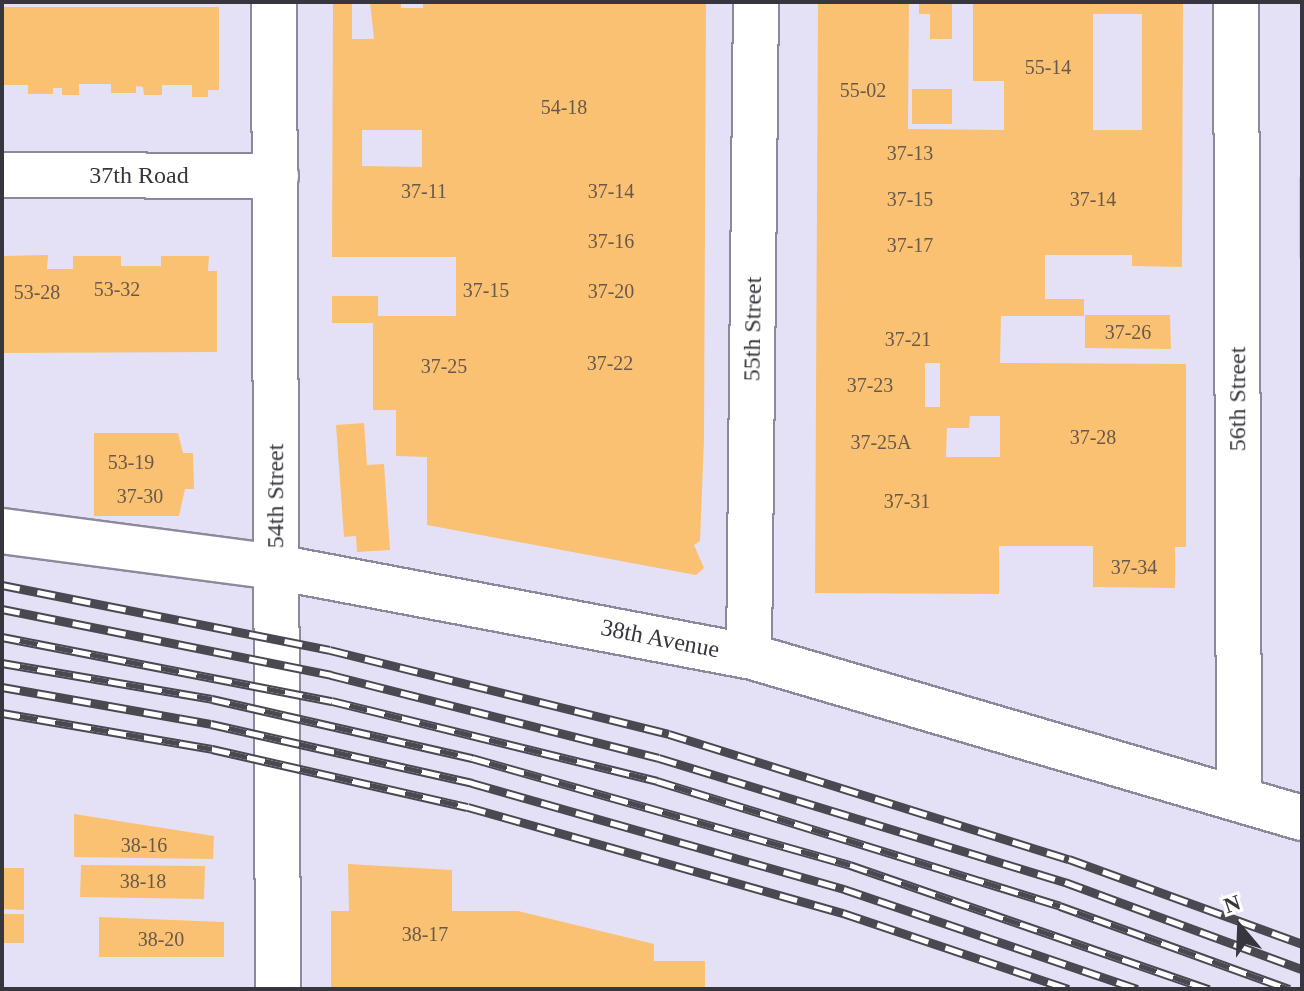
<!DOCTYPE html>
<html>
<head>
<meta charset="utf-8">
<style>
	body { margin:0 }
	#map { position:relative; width:1304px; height:991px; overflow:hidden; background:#e4e1f6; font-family:Georgia,serif }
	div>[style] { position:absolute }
	.building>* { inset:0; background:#fac172 }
	.roads { filter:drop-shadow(2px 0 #8d899c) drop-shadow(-2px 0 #8d899c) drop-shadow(0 2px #8d899c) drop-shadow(0 -2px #8d899c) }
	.minor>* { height:44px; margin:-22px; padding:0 22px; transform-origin:22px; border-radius:22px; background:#fff }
	.rail>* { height:9px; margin-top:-4.5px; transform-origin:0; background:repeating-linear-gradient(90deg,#fff 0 18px,#4a4952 0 36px); box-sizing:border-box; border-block:2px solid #4a4952 }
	span { translate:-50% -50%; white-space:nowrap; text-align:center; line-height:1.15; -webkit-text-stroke:6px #fff; paint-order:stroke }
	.number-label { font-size:20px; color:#68594b }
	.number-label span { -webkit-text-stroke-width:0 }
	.street-label { font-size:24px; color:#37363e }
	.frame { position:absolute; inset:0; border:4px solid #37363e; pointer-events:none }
	.north { position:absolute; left:1200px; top:887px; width:80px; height:80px; -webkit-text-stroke:6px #fff; paint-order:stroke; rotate:341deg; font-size:22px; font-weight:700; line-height:32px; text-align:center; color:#37363e }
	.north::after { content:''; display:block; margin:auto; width:28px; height:36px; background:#37363e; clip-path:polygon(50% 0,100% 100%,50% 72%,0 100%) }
</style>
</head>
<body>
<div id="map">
	<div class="building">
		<div style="clip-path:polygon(evenodd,333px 2px,352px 2px,352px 39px,374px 39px,370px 2px,401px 2px,401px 8px,423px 8px,423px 2px,706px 2px,704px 439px,700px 541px,694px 545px,704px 568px,696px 575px,427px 525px,427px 457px,396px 456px,396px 410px,373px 410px,373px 323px,332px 323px,332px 296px,378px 296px,378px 316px,456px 316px,456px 257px,332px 257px,333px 2px,362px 130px,422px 130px,422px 167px,362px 166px,362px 130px)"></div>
		<div style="clip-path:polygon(evenodd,818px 2px,909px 2px,908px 129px,1004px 130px,1004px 81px,973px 81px,973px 2px,1183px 2px,1182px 267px,1132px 266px,1132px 255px,1045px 255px,1045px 299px,1084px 299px,1084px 316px,1001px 316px,1000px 363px,1186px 364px,1186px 547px,1175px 547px,1175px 588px,1093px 587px,1093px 546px,999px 546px,999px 594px,815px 593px,818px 2px,1093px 14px,1142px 14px,1142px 130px,1093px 130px,1093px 14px,818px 2px,925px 363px,940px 363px,940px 407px,925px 407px,925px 363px,818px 2px,970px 416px,1000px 416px,1000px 457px,946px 457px,947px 428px,969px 428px,970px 416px)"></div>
		<div style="clip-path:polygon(919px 2px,952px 2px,952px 39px,930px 39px,930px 14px,919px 14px)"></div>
		<div style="clip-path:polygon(2px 7px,219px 7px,219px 90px,208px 90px,208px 97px,192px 97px,192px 85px,162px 85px,162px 95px,144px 95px,143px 87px,136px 86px,136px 93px,111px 93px,111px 84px,79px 84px,79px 95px,62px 95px,62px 88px,53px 88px,53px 94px,28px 94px,28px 85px,2px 85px)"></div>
		<div style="clip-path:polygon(912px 89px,952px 89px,952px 124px,912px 124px)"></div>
		<div style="clip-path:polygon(1302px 176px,1302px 258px,1299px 258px,1299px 177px)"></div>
		<div style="clip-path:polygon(48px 255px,47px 269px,73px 269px,73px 256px,121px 256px,121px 266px,161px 266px,161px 256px,209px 256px,208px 271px,217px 271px,217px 352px,2px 353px,2px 256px)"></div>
		<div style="clip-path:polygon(1085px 315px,1170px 315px,1171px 349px,1085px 348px)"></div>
		<div style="clip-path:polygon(364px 423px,367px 465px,384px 464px,390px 550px,357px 552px,356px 536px,344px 537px,336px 425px)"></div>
		<div style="clip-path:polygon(94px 433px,178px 433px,183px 453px,193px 453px,194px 489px,185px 489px,179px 516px,94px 516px)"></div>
		<div style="clip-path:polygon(74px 814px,214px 836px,213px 859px,74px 857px)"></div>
		<div style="clip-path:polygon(348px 864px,452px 870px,452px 911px,518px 911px,654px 944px,654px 961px,705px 961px,705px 989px,331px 989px,331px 911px,349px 911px)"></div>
		<div style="clip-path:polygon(81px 865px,205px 866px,204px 899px,80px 897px)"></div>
		<div style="clip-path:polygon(2px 868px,24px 868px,24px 910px,2px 909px)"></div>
		<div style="clip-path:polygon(2px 914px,24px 914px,24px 943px,2px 943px)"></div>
		<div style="clip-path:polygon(99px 917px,224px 922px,224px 957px,99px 957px)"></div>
	</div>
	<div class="roads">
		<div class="minor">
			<div style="left:274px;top:2px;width:987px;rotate:89.77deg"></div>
			<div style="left:1236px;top:2px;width:794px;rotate:89.78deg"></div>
			<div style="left:2px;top:175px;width:274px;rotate:0.2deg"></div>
			<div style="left:2px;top:531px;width:276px;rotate:7.5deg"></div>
			<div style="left:276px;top:567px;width:481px;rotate:10.7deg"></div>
			<div style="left:749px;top:656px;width:576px;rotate:16.33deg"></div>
			<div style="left:749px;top:656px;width:654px;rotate:-89.39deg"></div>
		</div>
	</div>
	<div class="rail">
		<div style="left:2px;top:585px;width:334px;rotate:11.2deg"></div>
		<div style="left:330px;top:650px;width:349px;rotate:13.9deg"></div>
		<div style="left:669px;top:734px;width:419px;rotate:17.4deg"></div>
		<div style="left:1069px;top:859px;width:248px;rotate:20deg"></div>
		<div style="left:2px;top:609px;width:336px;rotate:11.3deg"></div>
		<div style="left:331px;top:675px;width:338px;rotate:14.2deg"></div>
		<div style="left:659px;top:758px;width:425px;rotate:17deg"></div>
		<div style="left:1065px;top:882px;width:252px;rotate:20.2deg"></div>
		<div style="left:2px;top:637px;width:336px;rotate:11deg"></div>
		<div style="left:332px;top:701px;width:335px;rotate:13.8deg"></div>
		<div style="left:657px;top:781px;width:422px;rotate:17.2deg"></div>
		<div style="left:1060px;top:906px;width:244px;rotate:19.9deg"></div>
		<div style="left:2px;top:663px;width:213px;rotate:9.7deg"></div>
		<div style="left:212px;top:699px;width:267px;rotate:12.8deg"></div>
		<div style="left:472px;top:758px;width:393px;rotate:15.8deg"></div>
		<div style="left:850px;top:865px;width:380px;rotate:19.1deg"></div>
		<div style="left:2px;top:687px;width:212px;rotate:10deg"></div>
		<div style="left:211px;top:724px;width:268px;rotate:12.7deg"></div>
		<div style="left:472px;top:783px;width:387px;rotate:15.9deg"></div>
		<div style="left:844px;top:889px;width:310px;rotate:18.8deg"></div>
		<div style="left:2px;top:713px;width:213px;rotate:9.7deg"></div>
		<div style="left:212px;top:749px;width:262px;rotate:12.8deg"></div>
		<div style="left:468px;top:807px;width:390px;rotate:15.8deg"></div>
		<div style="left:843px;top:913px;width:238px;rotate:18.6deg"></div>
	</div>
	<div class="number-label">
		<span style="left:1048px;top:67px">55-14</span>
		<span style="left:863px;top:90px">55-02</span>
		<span style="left:564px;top:107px">54-18</span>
		<span style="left:910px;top:153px">37-13</span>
		<span style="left:424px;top:191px">37-11</span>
		<span style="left:611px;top:191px">37-14</span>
		<span style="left:910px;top:199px">37-15</span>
		<span style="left:1093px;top:199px">37-14</span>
		<span style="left:611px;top:241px">37-16</span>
		<span style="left:910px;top:245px">37-17</span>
		<span style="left:117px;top:289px">53-32</span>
		<span style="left:486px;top:290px">37-15</span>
		<span style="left:611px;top:291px">37-20</span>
		<span style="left:37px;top:292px">53-28</span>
		<span style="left:1128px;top:332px">37-26</span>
		<span style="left:908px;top:339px">37-21</span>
		<span style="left:610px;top:363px">37-22</span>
		<span style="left:444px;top:366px">37-25</span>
		<span style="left:870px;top:385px">37-23</span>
		<span style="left:1093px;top:437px">37-28</span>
		<span style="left:881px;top:442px">37-25A</span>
		<span style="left:131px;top:462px">53-19</span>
		<span style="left:140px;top:496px">37-30</span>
		<span style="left:907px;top:501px">37-31</span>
		<span style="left:1134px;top:567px">37-34</span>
		<span style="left:144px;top:845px">38-16</span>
		<span style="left:143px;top:881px">38-18</span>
		<span style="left:425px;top:934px">38-17</span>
		<span style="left:161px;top:939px">38-20</span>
	</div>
	<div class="street-label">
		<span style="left:139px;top:176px">37th Road</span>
		<span style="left:753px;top:329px;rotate:-89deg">55th Street</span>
		<span style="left:1238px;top:399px;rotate:-90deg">56th Street</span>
		<span style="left:276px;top:496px;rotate:-90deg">54th Street</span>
		<span style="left:660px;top:639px;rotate:11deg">38th Avenue</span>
	</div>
	<div class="frame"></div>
	<div class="north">N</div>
</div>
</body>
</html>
